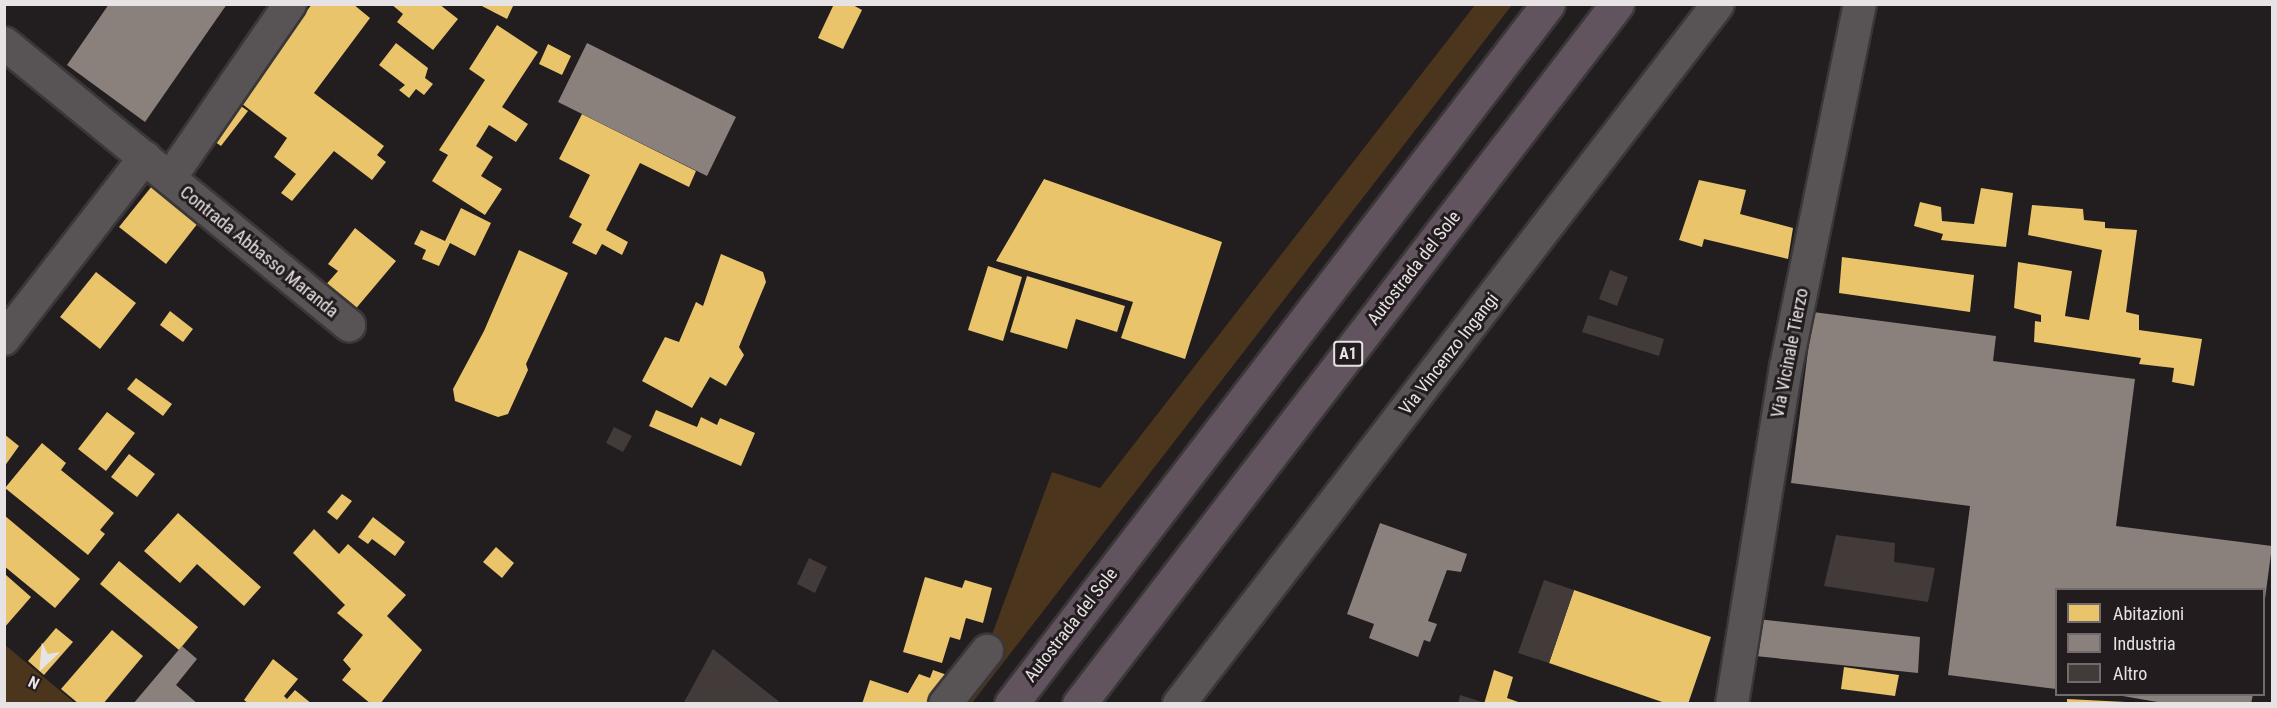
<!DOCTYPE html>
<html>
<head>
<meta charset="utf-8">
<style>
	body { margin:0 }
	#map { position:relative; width:2277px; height:708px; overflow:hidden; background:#221d1f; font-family:"Roboto Condensed",sans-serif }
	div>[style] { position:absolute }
	.green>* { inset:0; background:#4b351c }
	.homes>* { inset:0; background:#e9c46a }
	.industry>* { inset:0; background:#8a817c }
	.building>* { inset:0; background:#433b3a }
	.roads { filter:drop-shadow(2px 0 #3b3738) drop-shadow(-2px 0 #3b3738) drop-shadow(0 2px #3b3738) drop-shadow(0 -2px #3b3738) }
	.minor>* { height:32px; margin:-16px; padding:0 16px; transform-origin:16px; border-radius:16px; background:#585455 }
	.highway>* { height:33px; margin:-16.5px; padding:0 16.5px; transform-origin:16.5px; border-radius:16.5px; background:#61545e }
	span { translate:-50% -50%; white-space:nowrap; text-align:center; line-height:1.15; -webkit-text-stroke:6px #231c1e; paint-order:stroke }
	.shield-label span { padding:2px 4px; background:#231c1e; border:2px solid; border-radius:4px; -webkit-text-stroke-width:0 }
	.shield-label { font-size:16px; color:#e7e2e3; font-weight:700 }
	.street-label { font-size:18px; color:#e7e2e3 }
	.frame { position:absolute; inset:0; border:6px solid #e7e2e3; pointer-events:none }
	.legend { position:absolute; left:2055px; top:588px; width:210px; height:108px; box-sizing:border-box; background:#231c1e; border:2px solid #716b6d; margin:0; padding:8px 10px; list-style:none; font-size:18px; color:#e7e2e3 }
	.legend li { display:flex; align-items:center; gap:12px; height:30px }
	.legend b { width:30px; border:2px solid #716b6d }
	.north { position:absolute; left:12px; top:636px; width:60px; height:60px; -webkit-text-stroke:4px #231c1e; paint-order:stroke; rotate:206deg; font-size:16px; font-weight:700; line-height:24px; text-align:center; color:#e7e2e3 }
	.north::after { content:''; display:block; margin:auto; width:21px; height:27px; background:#e7e2e3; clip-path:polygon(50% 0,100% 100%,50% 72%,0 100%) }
</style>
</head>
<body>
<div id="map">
	<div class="green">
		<div style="clip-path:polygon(1475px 5px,1512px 5px,972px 703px,956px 704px,990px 640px,1052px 472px,1100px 488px)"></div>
		<div style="clip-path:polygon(5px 645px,75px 703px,5px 703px)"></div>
	</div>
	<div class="homes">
		<div style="clip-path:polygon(312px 4px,353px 4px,370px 18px,314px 93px,384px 146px,377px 155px,386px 162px,372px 180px,334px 151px,292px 201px,281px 193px,296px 174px,274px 157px,287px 138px,233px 97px,272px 58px)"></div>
		<div style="clip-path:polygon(391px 4px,439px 4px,458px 19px,433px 50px,397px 22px,403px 14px)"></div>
		<div style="clip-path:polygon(478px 4px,514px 4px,507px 19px)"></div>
		<div style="clip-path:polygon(834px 4px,851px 4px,862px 10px,843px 49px,818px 38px)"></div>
		<div style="clip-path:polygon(497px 25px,538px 52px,502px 107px,528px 124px,516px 142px,489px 125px,476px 146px,493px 157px,481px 176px,502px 189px,485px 215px,432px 181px,448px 155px,439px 150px,485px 80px,469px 69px)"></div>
		<div style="clip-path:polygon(396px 43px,428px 68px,425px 78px,433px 84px,424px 95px,416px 89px,409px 98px,399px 90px,405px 85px,379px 65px)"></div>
		<div style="clip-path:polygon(548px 44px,571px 56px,562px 75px,539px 64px)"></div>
		<div style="clip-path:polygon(238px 104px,248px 111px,221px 146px,211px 139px)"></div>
		<div style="clip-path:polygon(582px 114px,696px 171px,689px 187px,640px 163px,606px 230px,628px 242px,622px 255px,602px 244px,596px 255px,572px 243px,582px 224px,569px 217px,590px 175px,559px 159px)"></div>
		<div style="clip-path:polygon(1044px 179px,1222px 242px,1185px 359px,1121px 338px,1133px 302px,996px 261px)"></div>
		<div style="clip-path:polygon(1699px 180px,1746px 190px,1740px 214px,1793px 228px,1788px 259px,1704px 239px,1702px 247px,1679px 240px)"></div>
		<div style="clip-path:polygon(152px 186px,198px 223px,166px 264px,119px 227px)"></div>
		<div style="clip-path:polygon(1981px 188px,2013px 193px,2006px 247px,1941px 240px,1943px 234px,1914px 226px,1920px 202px,1941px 207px,1942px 221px,1974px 224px)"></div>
		<div style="clip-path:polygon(2032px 205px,2083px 209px,2084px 220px,2105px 222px,2105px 228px,2137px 230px,2126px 312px,2139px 315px,2139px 330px,2202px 339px,2194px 386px,2172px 382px,2174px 368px,2139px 364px,2141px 358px,2034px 342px,2035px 321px,2041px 322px,2041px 315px,2014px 308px,2018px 262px,2072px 271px,2065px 316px,2089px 320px,2102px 250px,2028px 235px)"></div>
		<div style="clip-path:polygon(461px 208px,491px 223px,475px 256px,450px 243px,439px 266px,422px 259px,426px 250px,414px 244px,421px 230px,445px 241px)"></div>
		<div style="clip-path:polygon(355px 228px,396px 261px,353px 312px,323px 288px,338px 271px,328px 264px)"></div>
		<div style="clip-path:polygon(519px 250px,568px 273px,526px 364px,528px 370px,508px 414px,498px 417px,455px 401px,453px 389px,484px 331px)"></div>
		<div style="clip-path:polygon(721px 254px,763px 272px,766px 282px,739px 347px,744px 355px,726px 386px,710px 377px,692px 408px,642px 381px,665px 337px,679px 342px,696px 302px,703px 306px)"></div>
		<div style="clip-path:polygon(1842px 257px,1974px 275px,1970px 312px,1839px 293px)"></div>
		<div style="clip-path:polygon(988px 266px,1022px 277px,1003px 341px,968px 330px)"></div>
		<div style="clip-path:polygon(96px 272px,136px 303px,100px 349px,60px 317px)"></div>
		<div style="clip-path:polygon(1027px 276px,1125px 306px,1117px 332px,1076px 319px,1067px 349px,1010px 332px)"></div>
		<div style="clip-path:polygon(170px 311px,193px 329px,183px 342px,160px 325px)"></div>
		<div style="clip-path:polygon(136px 378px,172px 404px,163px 416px,127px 389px)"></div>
		<div style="clip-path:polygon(656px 410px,697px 427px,701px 417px,717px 425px,720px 418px,755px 433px,741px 466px,649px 426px)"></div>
		<div style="clip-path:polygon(107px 412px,135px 433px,106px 471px,78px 449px)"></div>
		<div style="clip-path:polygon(4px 434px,19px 446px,4px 467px)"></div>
		<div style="clip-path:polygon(42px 443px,66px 463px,61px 470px,114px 513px,100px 530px,105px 534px,88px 555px,5px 488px)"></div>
		<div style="clip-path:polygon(129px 454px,155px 474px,137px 497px,111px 477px)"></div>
		<div style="clip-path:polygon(342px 494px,352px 501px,337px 520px,327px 512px)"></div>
		<div style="clip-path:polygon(178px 513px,261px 587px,244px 606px,197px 564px,180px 583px,144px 551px)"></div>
		<div style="clip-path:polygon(4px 515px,80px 579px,55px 608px,4px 566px)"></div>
		<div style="clip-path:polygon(373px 517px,405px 542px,395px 556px,372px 539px,368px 544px,358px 537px)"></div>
		<div style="clip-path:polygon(314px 529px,339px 554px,348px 544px,406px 595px,387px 616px,422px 650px,380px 704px,371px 704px,342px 680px,351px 669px,343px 660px,363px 635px,337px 613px,345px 605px,293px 553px)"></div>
		<div style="clip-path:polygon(496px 547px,514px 563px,502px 578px,483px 562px)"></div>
		<div style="clip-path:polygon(119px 561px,198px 627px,179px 650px,100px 584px)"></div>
		<div style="clip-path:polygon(6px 575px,31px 597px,4px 628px,4px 577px)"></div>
		<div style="clip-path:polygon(925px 577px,962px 588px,965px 580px,992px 588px,983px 623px,966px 618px,960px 640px,950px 637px,942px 663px,903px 652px)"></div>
		<div style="clip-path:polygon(1574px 590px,1711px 637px,1688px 704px,1668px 704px,1549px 663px)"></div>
		<div style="clip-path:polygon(56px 628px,73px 642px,44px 675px,28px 661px)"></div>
		<div style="clip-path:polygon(112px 630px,143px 656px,103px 704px,79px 704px,61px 689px)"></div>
		<div style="clip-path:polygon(273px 659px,298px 679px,284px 696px,287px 699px,295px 690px,312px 704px,249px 704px,244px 700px)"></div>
		<div style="clip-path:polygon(1844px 667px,1899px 675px,1895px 696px,1841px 689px)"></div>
		<div style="clip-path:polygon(933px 670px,947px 675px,933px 704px,862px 704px,870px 680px,908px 693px,919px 674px,930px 678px)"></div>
		<div style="clip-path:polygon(1494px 670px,1513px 677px,1507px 698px,1524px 704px,1484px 704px)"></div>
		<div style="clip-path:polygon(2067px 699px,2126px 702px,2126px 704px,2067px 704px)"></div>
	</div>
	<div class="industry">
		<div style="clip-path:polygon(109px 4px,227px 4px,145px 122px,67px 65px)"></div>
		<div style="clip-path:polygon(587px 43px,736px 117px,707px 176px,558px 102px)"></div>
		<div style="clip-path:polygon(1813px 312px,1996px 336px,1993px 361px,2135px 379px,2116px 526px,2272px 546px,2265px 599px,2264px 590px,2056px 590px,2056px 689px,1948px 675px,1970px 506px,1791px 483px)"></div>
		<div style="clip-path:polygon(1380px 523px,1467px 554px,1461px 572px,1447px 570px,1428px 621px,1437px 624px,1430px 642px,1424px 640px,1418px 657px,1369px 638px,1374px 624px,1347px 614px)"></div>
		<div style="clip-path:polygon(1757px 619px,1920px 637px,1918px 673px,1755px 656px)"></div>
		<div style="clip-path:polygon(182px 646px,197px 659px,176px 685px,198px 704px,133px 704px)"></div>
		<div style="clip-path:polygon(2111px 694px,2253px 694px,2251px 704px,2169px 704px)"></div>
	</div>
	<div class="building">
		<div style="clip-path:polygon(1610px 270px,1628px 277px,1617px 306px,1599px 299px)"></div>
		<div style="clip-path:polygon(1588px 315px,1664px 339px,1659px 356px,1582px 332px)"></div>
		<div style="clip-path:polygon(614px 427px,632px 436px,623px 452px,606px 443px)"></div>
		<div style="clip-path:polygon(1836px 535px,1895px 543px,1894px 562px,1935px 568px,1928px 602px,1824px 586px)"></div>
		<div style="clip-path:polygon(809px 558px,827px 567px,815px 593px,797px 584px)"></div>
		<div style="clip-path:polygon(1544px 580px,1574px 590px,1549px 663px,1518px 653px)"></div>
		<div style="clip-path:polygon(713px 649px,782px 704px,683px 704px)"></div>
		<div style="clip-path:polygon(1460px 695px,1485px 703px,1485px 704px,1458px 704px)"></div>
	</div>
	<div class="roads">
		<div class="minor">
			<div style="left:4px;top:43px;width:446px;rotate:39.3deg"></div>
			<div style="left:170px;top:178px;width:211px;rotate:-55.4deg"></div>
			<div style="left:4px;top:339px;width:230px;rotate:-52.2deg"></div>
			<div style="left:945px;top:704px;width:68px;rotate:-51.6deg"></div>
			<div style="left:1179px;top:704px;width:883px;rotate:-52.4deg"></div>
			<div style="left:1732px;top:704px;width:341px;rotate:-80.9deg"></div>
			<div style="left:1786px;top:367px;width:370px;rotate:-78.5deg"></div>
		</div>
		<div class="highway">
			<div style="left:1011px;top:704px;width:882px;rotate:-52.51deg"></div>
			<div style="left:1079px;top:704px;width:883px;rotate:-52.46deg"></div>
		</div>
	</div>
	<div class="shield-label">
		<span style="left:1348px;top:354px">A1</span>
	</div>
	<div class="street-label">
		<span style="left:259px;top:252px;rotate:39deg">Contrada Abbasso Maranda</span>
		<span style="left:1414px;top:268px;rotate:-52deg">Autostrada del Sole</span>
		<span style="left:1790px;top:353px;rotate:-79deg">Via Vicinale Tierzo</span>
		<span style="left:1449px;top:354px;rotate:-52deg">Via Vincenzo Ingangi</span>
		<span style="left:1071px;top:625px;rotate:-52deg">Autostrada del Sole</span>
	</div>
	<div class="frame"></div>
	<ul class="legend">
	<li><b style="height:16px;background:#e9c46a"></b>Abitazioni</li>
	<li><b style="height:16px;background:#8a817c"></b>Industria</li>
	<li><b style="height:16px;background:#433b3a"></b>Altro</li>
	</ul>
	<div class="north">N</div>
</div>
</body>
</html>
